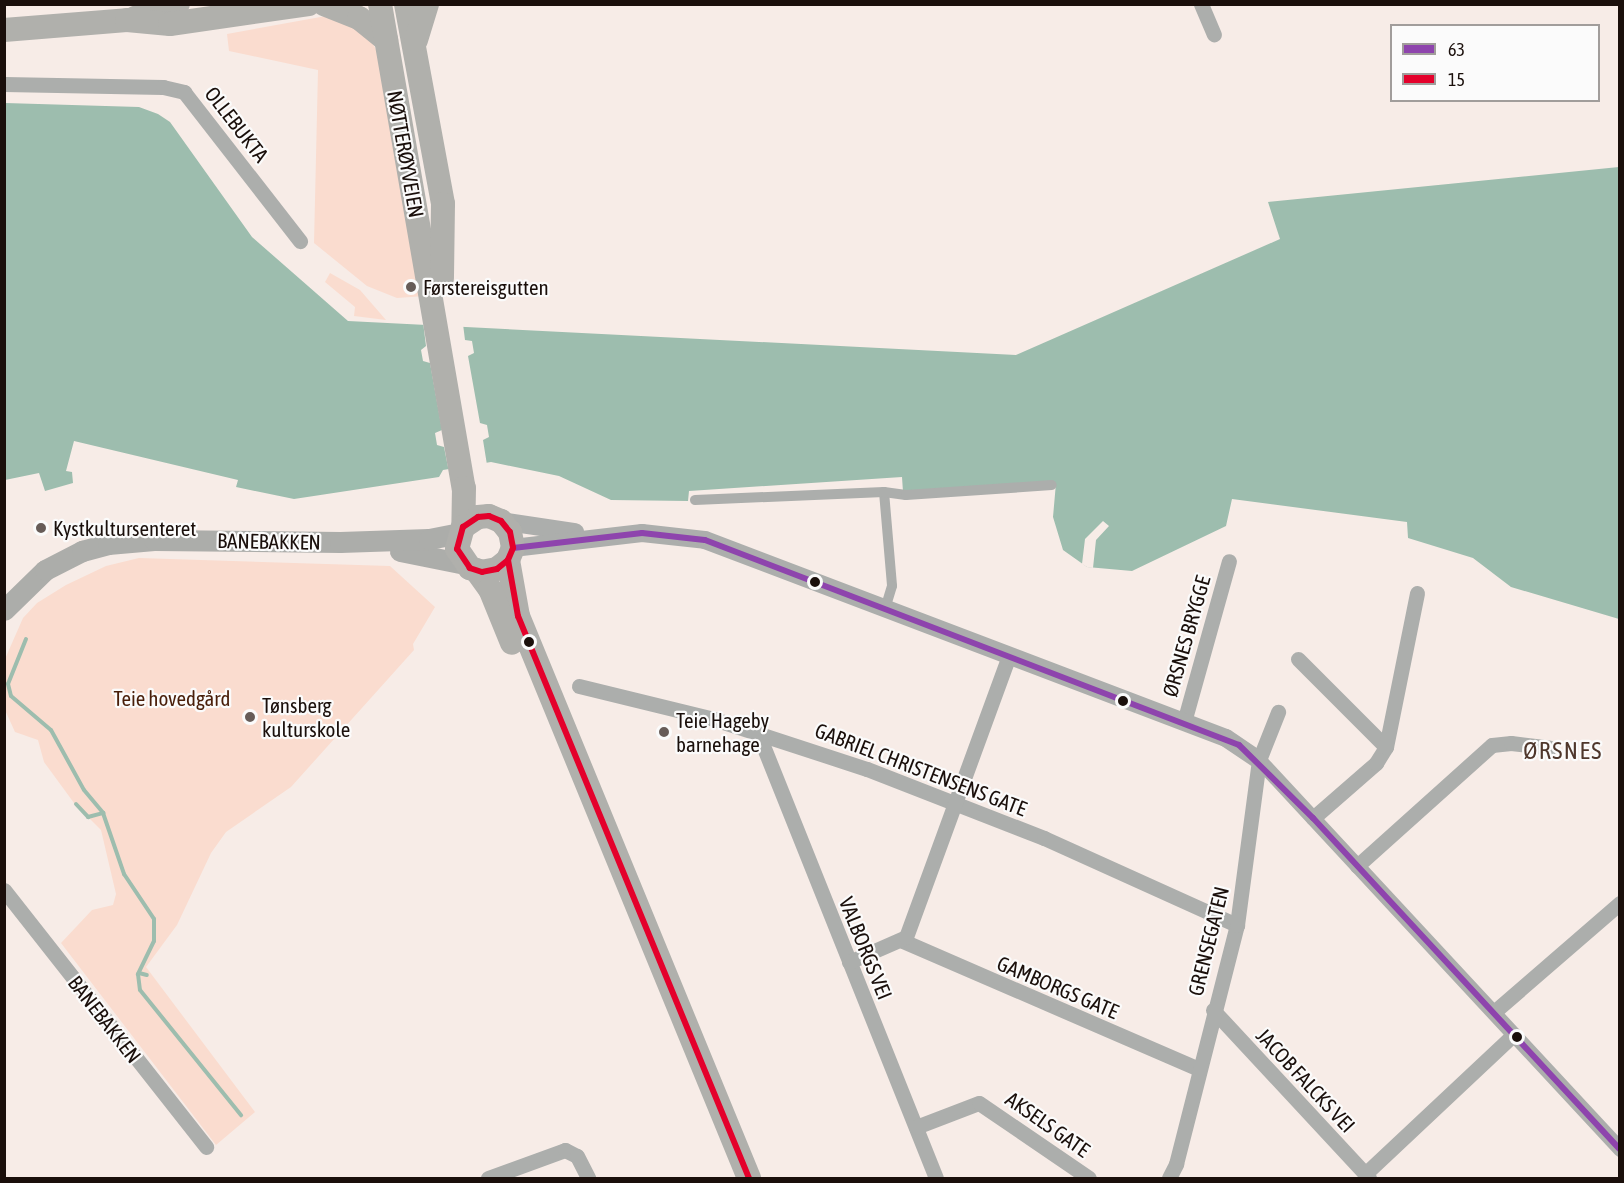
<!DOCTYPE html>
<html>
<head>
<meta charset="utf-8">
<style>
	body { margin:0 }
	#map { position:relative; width:1624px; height:1183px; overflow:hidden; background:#f7ece7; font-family:"Asap Condensed",sans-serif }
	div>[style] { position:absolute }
	.green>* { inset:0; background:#fadccf }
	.water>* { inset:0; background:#9dbdae }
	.pier>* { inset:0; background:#f7ece7 }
	.stream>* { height:4px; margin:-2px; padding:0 2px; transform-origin:2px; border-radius:2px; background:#9dbdae }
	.pedestrian>* { height:10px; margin:-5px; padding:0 5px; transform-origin:5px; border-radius:5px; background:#acaeac }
	.minor>* { height:15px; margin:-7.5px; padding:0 7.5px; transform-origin:7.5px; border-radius:7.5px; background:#acaeac }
	.tertiary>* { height:18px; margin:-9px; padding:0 9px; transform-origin:9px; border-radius:9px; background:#acaeac }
	.secondary>* { height:21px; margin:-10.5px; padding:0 10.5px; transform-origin:10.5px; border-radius:10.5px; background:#acadaa }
	.primary>* { height:24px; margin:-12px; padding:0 12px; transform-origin:12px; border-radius:12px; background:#b0b0ac }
	.bus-1>* { height:6px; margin:-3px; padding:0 3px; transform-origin:3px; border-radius:3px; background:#8e44ad }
	.bus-2>* { height:6px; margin:-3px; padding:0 3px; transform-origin:3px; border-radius:3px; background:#e4002b }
	.dots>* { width:16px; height:16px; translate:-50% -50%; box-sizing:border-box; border:3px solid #fbfbfb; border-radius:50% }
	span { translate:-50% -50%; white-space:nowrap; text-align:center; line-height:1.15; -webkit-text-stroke:4.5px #fbfbfb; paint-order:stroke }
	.street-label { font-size:21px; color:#1a0f0b }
	.poi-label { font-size:21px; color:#1a0f0b }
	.left { translate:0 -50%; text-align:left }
	.park-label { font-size:21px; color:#491e09 }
	.quarter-label { font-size:24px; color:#4f372c; letter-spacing:1.5px }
	.frame { position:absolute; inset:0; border:6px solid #1a0f0b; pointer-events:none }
	.legend { position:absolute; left:1390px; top:24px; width:210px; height:78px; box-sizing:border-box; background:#fbfbfb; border:2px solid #a19d9b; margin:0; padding:8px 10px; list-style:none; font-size:18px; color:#1a0f0b }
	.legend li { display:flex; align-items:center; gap:12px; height:30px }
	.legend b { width:30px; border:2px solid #a19d9b }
</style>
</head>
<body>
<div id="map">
	<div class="green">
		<div style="clip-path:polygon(326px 16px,349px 24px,369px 37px,382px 60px,425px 296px,397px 298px,367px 286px,314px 243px,318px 70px,229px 51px,227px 34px)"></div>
		<div style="clip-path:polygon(330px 273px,360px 290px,386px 320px,354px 316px,355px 307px,325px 282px)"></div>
		<div style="clip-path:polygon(139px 558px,390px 566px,435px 607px,413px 644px,414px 650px,291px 787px,226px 832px,211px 853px,177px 925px,146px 967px,255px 1112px,216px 1145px,61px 943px,92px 910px,113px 905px,116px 894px,101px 830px,74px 803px,44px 762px,38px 740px,15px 732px,5px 710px,5px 659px,23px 618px,37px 603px,66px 585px,106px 566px)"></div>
	</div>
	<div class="water">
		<div style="clip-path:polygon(5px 103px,139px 107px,158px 114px,170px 122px,252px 237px,348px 321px,1016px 355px,1280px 239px,1268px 202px,1619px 167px,1619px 619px,1511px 587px,1473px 558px,1408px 538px,1407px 522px,1232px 499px,1226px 526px,1132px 571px,1087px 567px,1063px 550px,1053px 517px,1056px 483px,903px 492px,902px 477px,689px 491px,688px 501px,611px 500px,559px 476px,491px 462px,443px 470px,439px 477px,294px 499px,236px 487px,238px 480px,74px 441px,66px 471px,72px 472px,73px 483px,45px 491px,39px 473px,5px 480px)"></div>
	</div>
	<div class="pier">
		<div style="clip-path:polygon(423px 322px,463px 324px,465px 340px,472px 341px,474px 353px,468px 356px,480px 423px,487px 425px,489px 437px,483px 440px,487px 465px,449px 472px,444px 447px,437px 445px,435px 433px,442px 430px,430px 363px,423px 361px,421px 350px,426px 346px)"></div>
		<div style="clip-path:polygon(1103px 521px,1109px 526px,1096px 540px,1093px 568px,1087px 567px,1082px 564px,1085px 539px)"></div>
	</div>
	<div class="stream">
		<div style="left:26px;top:639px;width:48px;rotate:111.8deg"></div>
		<div style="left:8px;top:684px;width:12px;rotate:76deg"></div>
		<div style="left:11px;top:696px;width:52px;rotate:40.4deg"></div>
		<div style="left:51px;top:730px;width:68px;rotate:61.2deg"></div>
		<div style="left:84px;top:790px;width:30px;rotate:50deg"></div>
		<div style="left:103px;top:813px;width:65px;rotate:71deg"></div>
		<div style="left:124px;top:874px;width:54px;rotate:56.3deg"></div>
		<div style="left:154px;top:919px;width:22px;rotate:90deg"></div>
		<div style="left:154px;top:941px;width:37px;rotate:116deg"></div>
		<div style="left:138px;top:974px;width:16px;rotate:83deg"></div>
		<div style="left:140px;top:990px;width:161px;rotate:51.1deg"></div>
		<div style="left:76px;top:804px;width:18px;rotate:47deg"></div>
		<div style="left:88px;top:817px;width:16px;rotate:-15deg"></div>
		<div style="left:139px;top:973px;width:8px;rotate:14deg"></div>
	</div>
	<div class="pedestrian">
		<div style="left:884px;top:492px;width:94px;rotate:85.1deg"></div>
		<div style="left:892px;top:586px;width:24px;rotate:107deg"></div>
		<div style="left:695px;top:500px;width:189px;rotate:-2.4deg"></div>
		<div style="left:884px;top:492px;width:22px;rotate:8deg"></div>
		<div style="left:906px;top:495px;width:146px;rotate:-3.9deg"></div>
	</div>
	<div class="minor">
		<div style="left:1201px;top:4px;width:33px;rotate:67deg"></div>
		<div style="left:4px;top:84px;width:159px;rotate:1.1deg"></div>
		<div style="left:163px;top:87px;width:22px;rotate:13deg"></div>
		<div style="left:184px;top:92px;width:189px;rotate:52.1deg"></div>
		<div style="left:1298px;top:659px;width:124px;rotate:45deg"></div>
		<div style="left:579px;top:686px;width:139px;rotate:13.7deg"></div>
		<div style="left:714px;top:719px;width:161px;rotate:18.1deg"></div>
		<div style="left:867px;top:769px;width:190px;rotate:21.3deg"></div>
		<div style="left:1044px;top:838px;width:212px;rotate:24.3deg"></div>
		<div style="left:1184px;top:722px;width:167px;rotate:-74.4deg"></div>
		<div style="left:758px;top:733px;width:479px;rotate:68.2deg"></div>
		<div style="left:1259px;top:760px;width:531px;rotate:47.14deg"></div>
		<div style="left:1313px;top:818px;width:84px;rotate:-41.1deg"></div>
		<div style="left:1376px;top:763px;width:19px;rotate:-58deg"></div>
		<div style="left:1386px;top:747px;width:157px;rotate:-78.6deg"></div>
		<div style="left:1357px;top:866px;width:181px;rotate:-41.9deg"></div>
		<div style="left:1492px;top:745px;width:19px;rotate:-6deg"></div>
		<div style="left:1511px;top:743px;width:39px;rotate:7deg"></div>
		<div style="left:4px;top:890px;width:327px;rotate:51.8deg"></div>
		<div style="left:903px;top:941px;width:322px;rotate:23.4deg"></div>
		<div style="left:849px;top:962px;width:62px;rotate:-23.7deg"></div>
		<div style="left:906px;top:937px;width:299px;rotate:-69.9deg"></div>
		<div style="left:1213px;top:1010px;width:229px;rotate:47.1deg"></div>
		<div style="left:1494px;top:1012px;width:167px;rotate:-40.9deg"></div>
		<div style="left:916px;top:1127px;width:67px;rotate:-20.9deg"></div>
		<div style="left:979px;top:1103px;width:133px;rotate:34.3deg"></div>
		<div style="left:1365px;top:1174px;width:204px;rotate:-43.2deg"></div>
		<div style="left:488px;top:1178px;width:82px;rotate:-20deg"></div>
		<div style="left:565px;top:1150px;width:13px;rotate:27deg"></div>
		<div style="left:577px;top:1156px;width:25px;rotate:63deg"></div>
		<div style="left:1169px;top:1178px;width:16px;rotate:-63deg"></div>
		<div style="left:1176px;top:1164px;width:247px;rotate:-75.7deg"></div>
		<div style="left:1237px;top:925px;width:166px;rotate:-82.4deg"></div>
		<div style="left:1259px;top:760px;width:52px;rotate:-68.4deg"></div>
	</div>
	<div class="tertiary">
		<div style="left:501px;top:521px;width:75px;rotate:8.5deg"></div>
		<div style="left:513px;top:548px;width:130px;rotate:-6.6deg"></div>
		<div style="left:642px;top:533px;width:63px;rotate:6.3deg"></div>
		<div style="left:705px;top:540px;width:557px;rotate:20.81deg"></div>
		<div style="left:1226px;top:738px;width:40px;rotate:34deg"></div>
	</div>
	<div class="secondary">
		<div style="left:400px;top:551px;width:66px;rotate:11.3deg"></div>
		<div style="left:4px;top:610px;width:57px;rotate:-44.3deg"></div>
		<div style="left:45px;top:570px;width:42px;rotate:-27.2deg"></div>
		<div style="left:82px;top:551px;width:27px;rotate:-15deg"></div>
		<div style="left:108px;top:544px;width:46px;rotate:-5deg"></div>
		<div style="left:154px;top:540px;width:186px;rotate:0.6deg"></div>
		<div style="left:340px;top:542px;width:89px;rotate:-1.9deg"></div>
		<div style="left:429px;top:539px;width:31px;rotate:-11deg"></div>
	</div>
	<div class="primary">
		<div style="left:324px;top:4px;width:38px;rotate:22deg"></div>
		<div style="left:359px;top:18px;width:35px;rotate:39deg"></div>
		<div style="left:380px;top:4px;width:491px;rotate:80.2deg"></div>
		<div style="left:464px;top:488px;width:39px;rotate:91deg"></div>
		<div style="left:406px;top:4px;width:203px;rotate:79.5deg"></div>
		<div style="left:443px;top:204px;width:74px;rotate:90.8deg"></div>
		<div style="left:135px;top:18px;width:45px;rotate:-18deg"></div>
		<div style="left:4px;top:30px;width:123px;rotate:-4.6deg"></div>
		<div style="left:127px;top:20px;width:43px;rotate:5.3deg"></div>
		<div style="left:170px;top:24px;width:140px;rotate:-8.2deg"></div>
		<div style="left:416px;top:40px;width:38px;rotate:-73deg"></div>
		<div style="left:508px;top:560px;width:14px;rotate:141deg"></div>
		<div style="left:497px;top:569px;width:15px;rotate:169deg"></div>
		<div style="left:482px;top:572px;width:13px;rotate:-162deg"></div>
		<div style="left:470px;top:568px;width:23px;rotate:-124deg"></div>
		<div style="left:457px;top:549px;width:23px;rotate:-75deg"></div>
		<div style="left:463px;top:527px;width:18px;rotate:-34deg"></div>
		<div style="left:478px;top:517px;width:11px;rotate:-5deg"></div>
		<div style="left:489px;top:516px;width:13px;rotate:23deg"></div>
		<div style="left:501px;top:521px;width:14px;rotate:51deg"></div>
		<div style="left:510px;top:532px;width:16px;rotate:79deg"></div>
		<div style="left:513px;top:548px;width:13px;rotate:113deg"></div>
		<div style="left:508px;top:560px;width:57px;rotate:79.9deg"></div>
		<div style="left:518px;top:616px;width:608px;rotate:67.66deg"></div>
		<div style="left:476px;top:570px;width:24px;rotate:54deg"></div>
		<div style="left:490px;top:589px;width:58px;rotate:67.8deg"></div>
	</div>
	<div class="bus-1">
		<div style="left:513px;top:548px;width:130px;rotate:-6.6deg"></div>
		<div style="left:642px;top:533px;width:63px;rotate:6.3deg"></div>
		<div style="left:705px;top:540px;width:572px;rotate:21deg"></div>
		<div style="left:1239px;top:745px;width:104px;rotate:44.6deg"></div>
		<div style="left:1313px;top:818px;width:451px;rotate:47.2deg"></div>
	</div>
	<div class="bus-2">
		<div style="left:508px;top:560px;width:14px;rotate:141deg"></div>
		<div style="left:497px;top:569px;width:15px;rotate:169deg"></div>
		<div style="left:482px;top:572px;width:13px;rotate:-162deg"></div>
		<div style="left:470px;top:568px;width:23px;rotate:-124deg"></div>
		<div style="left:457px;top:549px;width:23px;rotate:-75deg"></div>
		<div style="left:463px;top:527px;width:18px;rotate:-34deg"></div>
		<div style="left:478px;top:517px;width:11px;rotate:-5deg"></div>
		<div style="left:489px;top:516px;width:13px;rotate:23deg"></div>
		<div style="left:501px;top:521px;width:14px;rotate:51deg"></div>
		<div style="left:510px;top:532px;width:16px;rotate:79deg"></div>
		<div style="left:513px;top:548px;width:13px;rotate:113deg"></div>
		<div style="left:508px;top:560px;width:57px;rotate:79.9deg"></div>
		<div style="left:518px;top:616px;width:608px;rotate:67.66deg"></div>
	</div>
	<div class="dots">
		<div style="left:411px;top:287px;background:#675c58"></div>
		<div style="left:41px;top:528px;background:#675c58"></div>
		<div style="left:815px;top:582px;background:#1a0f0b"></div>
		<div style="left:529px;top:642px;background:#1a0f0b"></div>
		<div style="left:1123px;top:701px;background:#1a0f0b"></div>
		<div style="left:250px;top:717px;background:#675c58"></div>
		<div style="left:664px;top:732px;background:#675c58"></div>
		<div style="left:1517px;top:1037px;background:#1a0f0b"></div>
	</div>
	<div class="street-label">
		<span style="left:237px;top:124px;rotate:52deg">OLLEBUKTA</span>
		<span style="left:406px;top:154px;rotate:80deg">NØTTERØYVEIEN</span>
		<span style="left:269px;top:541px;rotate:1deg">BANEBAKKEN</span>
		<span style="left:1186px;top:636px;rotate:-74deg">ØRSNES BRYGGE</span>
		<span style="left:921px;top:769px;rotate:21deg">GABRIEL CHRISTENSENS GATE</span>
		<span style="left:1208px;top:941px;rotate:-76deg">GRENSEGATEN</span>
		<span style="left:866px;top:948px;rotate:68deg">VALBORGS VEI</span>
		<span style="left:1058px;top:987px;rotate:23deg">GAMBORGS GATE</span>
		<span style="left:105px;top:1019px;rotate:52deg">BANEBAKKEN</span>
		<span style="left:1306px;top:1080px;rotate:47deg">JACOB FALCKS VEI</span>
		<span style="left:1048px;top:1124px;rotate:35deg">AKSELS GATE</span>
	</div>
	<div class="poi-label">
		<span class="left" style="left:423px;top:287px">Førstereisgutten</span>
		<span class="left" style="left:53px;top:528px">Kystkultursenteret</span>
		<span class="left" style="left:262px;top:717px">Tønsberg<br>kulturskole</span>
		<span class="left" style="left:676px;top:732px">Teie Hageby<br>barnehage</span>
	</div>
	<div class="park-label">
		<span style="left:172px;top:698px">Teie hovedgård</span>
	</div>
	<div class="quarter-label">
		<span style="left:1563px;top:751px">ØRSNES</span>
	</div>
	<div class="frame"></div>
	<ul class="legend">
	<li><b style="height:8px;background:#8e44ad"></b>63</li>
	<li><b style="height:8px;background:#e4002b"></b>15</li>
	</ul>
</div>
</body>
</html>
